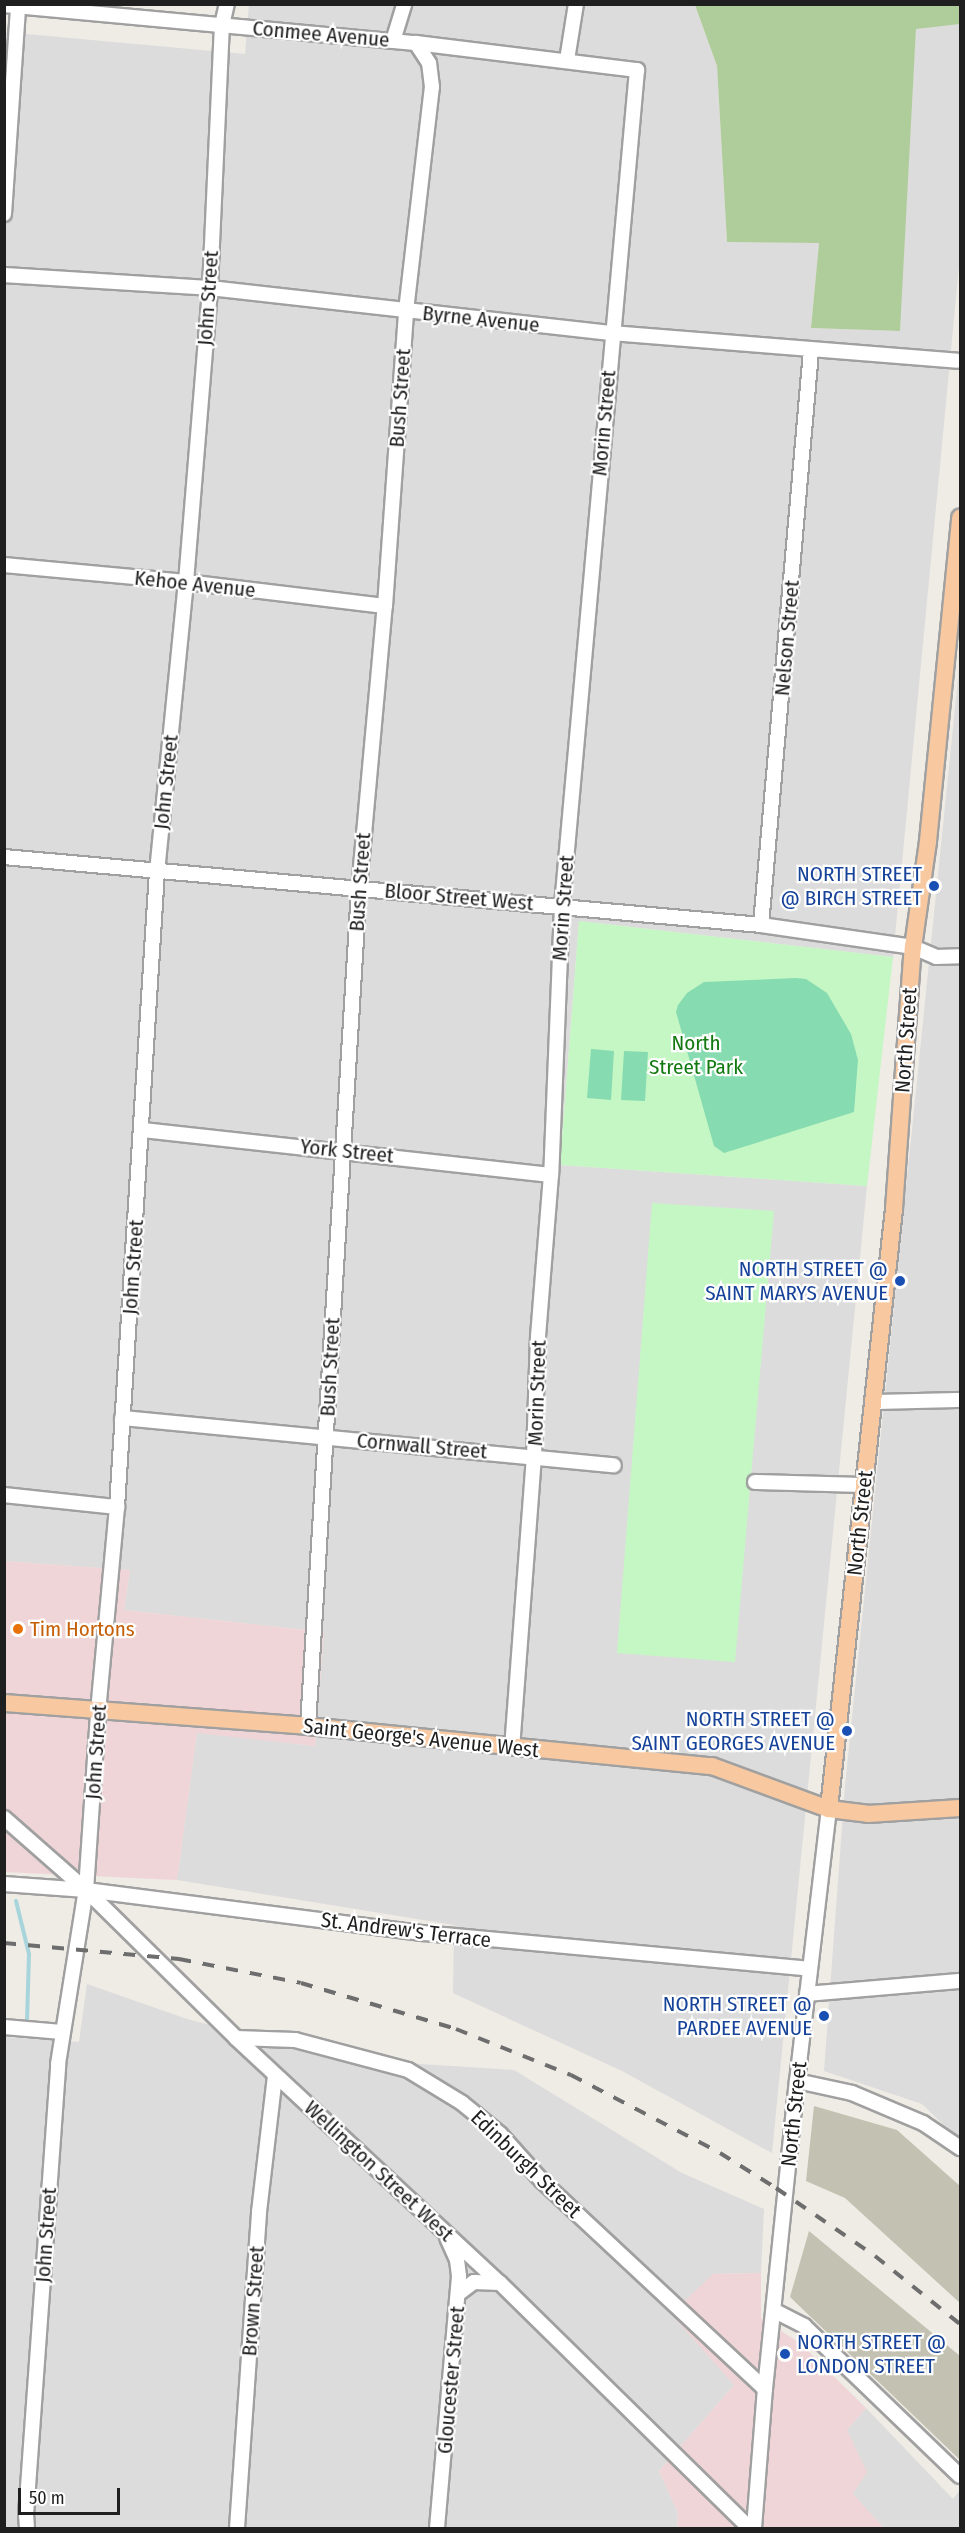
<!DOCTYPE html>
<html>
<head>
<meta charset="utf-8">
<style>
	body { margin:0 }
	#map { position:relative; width:965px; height:2533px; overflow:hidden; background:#efebe5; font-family:"Fira Sans Condensed",sans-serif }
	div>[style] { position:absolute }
	.residential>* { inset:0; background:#dddcdc }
	.commercial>* { inset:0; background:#efd5d7 }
	.construction>* { inset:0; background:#c3c1b1 }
	.forest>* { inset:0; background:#afcd9b }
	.park>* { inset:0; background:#c5f7c4 }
	.pitch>* { inset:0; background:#86dbb1 }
	.stream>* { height:4px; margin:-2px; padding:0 2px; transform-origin:2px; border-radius:2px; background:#a7d5db }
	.roads { filter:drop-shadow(2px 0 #a0a0a0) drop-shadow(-2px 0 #a0a0a0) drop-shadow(0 2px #a0a0a0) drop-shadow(0 -2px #a0a0a0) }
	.minor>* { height:14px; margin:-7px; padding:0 7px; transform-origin:7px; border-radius:7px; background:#fff }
	.major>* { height:16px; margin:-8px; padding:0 8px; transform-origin:8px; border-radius:8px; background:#f8c9a1 }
	.rail>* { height:4px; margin-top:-2px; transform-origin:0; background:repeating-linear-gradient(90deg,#6d6d6d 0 12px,transparent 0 24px) }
	.dots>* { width:16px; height:16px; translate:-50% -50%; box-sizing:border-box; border:3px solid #fff; border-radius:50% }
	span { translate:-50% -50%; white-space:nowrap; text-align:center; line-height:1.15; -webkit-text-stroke:4.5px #fff; paint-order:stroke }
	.street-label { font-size:21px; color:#1f1f1f }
	.transit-label { font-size:21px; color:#164399 }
	.right { translate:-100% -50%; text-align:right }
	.left { translate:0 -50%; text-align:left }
	.park-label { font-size:21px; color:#127a10 }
	.food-label { font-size:21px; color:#c56008 }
	.frame { position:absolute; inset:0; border:6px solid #1f1f1f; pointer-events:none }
	.scale { position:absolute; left:18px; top:2488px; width:102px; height:27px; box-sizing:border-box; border:3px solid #1f1f1f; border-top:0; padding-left:8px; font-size:18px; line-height:21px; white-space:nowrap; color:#1f1f1f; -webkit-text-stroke:4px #fff; paint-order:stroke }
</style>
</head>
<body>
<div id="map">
	<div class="residential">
		<div style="clip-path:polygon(249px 5px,695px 5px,717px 66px,727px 242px,819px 243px,811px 328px,899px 331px,916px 28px,960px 24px,960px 256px,893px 957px,579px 921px,560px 1165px,867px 1186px,772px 2153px,622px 2071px,453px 1993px,454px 1925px,177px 1880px,197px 1732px,315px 1746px,324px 1632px,124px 1610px,130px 1570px,5px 1561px,4px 32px,245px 54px)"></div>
		<div style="clip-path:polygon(960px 659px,960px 2141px,922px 2104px,824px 2071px,845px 1786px)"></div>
		<div style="clip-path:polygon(87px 1984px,187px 2019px,342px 2059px,514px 2070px,682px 2173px,764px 2209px,761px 2273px,713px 2274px,734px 2385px,659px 2471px,678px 2513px,677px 2528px,5px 2528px,4px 2037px,79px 2042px)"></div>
		<div style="clip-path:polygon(866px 2408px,953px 2499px,960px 2490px,960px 2528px,884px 2528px,852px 2494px,847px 2430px)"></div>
	</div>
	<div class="commercial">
		<div style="clip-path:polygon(5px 1561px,130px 1570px,124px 1610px,324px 1632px,315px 1746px,197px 1733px,177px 1880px,5px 1872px)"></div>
		<div style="clip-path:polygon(761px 2273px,761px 2318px,800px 2343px,866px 2408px,847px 2430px,867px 2472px,853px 2494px,884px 2528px,677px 2528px,678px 2513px,659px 2471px,734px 2385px,671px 2314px,713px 2274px)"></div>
	</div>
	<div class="construction">
		<div style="clip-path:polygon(814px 2106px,897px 2130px,960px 2186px,960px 2303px,845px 2198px,806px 2181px)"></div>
		<div style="clip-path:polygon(809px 2231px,960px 2356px,960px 2460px,790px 2297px)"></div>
	</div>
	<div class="forest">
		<div style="clip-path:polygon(695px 5px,960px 5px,960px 24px,916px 29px,900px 331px,811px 328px,819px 243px,727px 242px,717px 66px)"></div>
	</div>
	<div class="park">
		<div style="clip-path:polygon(579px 921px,893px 957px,867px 1186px,560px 1165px)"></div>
		<div style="clip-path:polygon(652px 1203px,774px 1211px,735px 1662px,617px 1653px)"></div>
	</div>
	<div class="pitch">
		<div style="clip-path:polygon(796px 978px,806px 979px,827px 993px,851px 1034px,858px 1060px,854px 1112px,724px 1153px,714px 1146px,676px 1012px,678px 1005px,687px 993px,704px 982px)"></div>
		<div style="clip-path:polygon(591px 1049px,614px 1051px,611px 1100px,587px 1098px)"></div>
		<div style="clip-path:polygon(624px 1051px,648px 1052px,645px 1101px,621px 1100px)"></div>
	</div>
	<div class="stream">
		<div style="left:16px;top:1901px;width:55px;rotate:76.2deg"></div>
		<div style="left:29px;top:1954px;width:67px;rotate:91.7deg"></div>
	</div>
	<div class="roads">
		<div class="minor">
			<div style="left:4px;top:5px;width:414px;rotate:5.3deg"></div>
			<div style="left:416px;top:43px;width:223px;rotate:7deg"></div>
			<div style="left:637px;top:70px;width:839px;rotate:95.13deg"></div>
			<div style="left:562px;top:906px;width:269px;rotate:92.3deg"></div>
			<div style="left:551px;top:1175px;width:162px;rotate:94.6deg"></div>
			<div style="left:538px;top:1336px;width:120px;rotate:91.9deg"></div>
			<div style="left:534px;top:1456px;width:292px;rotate:94.3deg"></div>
			<div style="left:393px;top:41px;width:39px;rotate:-73deg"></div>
			<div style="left:567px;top:60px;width:57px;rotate:-80.9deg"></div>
			<div style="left:4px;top:214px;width:208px;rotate:-86.1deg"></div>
			<div style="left:4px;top:275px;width:206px;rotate:3.6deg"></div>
			<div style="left:210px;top:288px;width:405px;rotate:6.4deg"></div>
			<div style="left:612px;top:333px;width:346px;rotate:4.6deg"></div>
			<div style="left:4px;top:565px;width:183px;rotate:5.3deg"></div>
			<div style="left:186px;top:582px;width:200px;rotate:6.9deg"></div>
			<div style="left:4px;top:857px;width:760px;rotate:5.13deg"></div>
			<div style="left:761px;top:925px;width:154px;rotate:8.2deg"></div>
			<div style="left:913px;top:947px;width:25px;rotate:23deg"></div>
			<div style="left:936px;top:957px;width:24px;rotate:-2deg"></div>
			<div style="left:761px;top:925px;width:576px;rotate:-85.02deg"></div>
			<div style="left:143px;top:1130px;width:410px;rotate:6.3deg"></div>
			<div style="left:873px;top:1402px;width:87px;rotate:-1.3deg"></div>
			<div style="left:122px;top:1418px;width:494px;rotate:5.5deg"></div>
			<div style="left:755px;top:1482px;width:109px;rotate:1.6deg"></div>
			<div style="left:4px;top:1495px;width:114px;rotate:6.1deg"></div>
			<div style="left:308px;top:1726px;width:839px;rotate:-86.51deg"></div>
			<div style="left:359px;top:889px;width:284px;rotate:-84.8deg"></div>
			<div style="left:385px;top:606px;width:296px;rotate:-85.9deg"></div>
			<div style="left:406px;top:311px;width:226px;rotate:-83.4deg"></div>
			<div style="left:432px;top:87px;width:24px;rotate:-97deg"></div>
			<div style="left:429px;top:63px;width:24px;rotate:-123deg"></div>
			<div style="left:4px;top:1818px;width:109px;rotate:41.3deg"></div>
			<div style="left:86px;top:1890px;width:211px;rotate:44.6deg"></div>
			<div style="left:236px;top:2038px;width:360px;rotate:42.9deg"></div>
			<div style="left:500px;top:2283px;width:349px;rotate:44.5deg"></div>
			<div style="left:4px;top:1884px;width:82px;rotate:4.2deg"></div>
			<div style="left:86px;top:1890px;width:341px;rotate:7.3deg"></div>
			<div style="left:424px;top:1933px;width:387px;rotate:5.3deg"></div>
			<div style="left:807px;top:1994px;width:154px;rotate:-4.9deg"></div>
			<div style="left:4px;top:2027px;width:58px;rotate:4.9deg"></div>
			<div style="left:236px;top:2038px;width:59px;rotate:1.9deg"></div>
			<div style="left:295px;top:2040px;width:117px;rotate:14.9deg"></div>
			<div style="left:408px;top:2070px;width:63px;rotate:31.4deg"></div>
			<div style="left:462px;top:2103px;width:49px;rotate:39.2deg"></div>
			<div style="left:500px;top:2134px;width:63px;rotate:48.2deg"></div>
			<div style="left:542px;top:2181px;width:305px;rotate:43deg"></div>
			<div style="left:797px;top:2081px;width:56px;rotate:12.3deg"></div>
			<div style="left:852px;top:2093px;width:77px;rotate:22.9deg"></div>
			<div style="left:923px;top:2123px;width:45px;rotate:34deg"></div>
			<div style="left:458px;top:2294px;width:20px;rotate:-37deg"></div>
			<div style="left:474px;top:2282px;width:26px;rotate:2deg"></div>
			<div style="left:775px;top:2311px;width:33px;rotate:27deg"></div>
			<div style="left:804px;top:2326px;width:216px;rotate:43.9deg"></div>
			<div style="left:27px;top:2528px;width:13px;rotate:-94deg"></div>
			<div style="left:26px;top:2515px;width:452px;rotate:-85.9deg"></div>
			<div style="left:58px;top:2064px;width:176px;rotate:-80.9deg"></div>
			<div style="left:86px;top:1890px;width:178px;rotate:-86.1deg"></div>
			<div style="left:98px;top:1712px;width:206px;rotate:-84.7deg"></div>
			<div style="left:117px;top:1507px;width:636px;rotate:-86.4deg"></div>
			<div style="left:157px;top:872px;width:291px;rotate:-84.3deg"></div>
			<div style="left:186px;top:582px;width:295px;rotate:-85.3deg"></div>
			<div style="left:210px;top:288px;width:263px;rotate:-87.4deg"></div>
			<div style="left:222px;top:25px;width:22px;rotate:-77deg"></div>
			<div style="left:237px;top:2528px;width:317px;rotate:-86deg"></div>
			<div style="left:259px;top:2212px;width:138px;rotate:-83.3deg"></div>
			<div style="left:437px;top:2528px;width:253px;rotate:-85deg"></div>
			<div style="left:459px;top:2276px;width:16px;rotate:-97deg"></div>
			<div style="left:457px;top:2260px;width:24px;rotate:-114deg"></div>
			<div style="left:754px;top:2528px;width:139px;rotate:-85.5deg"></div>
			<div style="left:765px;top:2389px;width:310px;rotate:-84.1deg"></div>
			<div style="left:797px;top:2081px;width:274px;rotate:-83.3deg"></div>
		</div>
		<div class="major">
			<div style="left:4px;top:1703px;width:305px;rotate:4.3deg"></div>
			<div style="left:308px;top:1726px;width:406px;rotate:5.7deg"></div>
			<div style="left:712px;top:1766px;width:125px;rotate:20.2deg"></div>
			<div style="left:829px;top:1809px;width:39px;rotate:7deg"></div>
			<div style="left:868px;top:1814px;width:92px;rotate:-3.7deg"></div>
			<div style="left:829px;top:1809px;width:604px;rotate:-83.82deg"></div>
			<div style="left:894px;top:1209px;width:263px;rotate:-85.9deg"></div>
			<div style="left:913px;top:947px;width:107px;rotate:-81.9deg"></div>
			<div style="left:928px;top:841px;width:325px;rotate:-84.3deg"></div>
		</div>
	</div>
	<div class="rail">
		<div style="left:4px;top:1943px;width:176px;rotate:5.2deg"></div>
		<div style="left:179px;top:1959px;width:124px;rotate:11.1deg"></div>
		<div style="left:301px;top:1983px;width:162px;rotate:16.5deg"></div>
		<div style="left:456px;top:2029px;width:124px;rotate:21.8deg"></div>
		<div style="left:571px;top:2075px;width:168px;rotate:27.6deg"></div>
		<div style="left:720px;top:2153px;width:66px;rotate:32deg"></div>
		<div style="left:776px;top:2188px;width:120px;rotate:34.5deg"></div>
		<div style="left:875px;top:2256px;width:109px;rotate:38.7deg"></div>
	</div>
	<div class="dots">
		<div style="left:934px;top:886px;background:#1a4fb4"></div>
		<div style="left:900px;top:1281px;background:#1a4fb4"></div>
		<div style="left:18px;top:1629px;background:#e8710a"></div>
		<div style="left:847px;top:1731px;background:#1a4fb4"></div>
		<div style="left:824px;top:2016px;background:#1a4fb4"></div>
		<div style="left:785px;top:2354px;background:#1a4fb4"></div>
	</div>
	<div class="street-label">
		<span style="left:321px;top:34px;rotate:5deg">Conmee Avenue</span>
		<span style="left:208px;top:298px;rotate:-86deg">John Street</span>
		<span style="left:481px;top:319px;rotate:6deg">Byrne Avenue</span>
		<span style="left:400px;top:398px;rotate:-86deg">Bush Street</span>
		<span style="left:604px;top:423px;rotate:-85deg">Morin Street</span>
		<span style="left:195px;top:584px;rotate:6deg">Kehoe Avenue</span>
		<span style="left:787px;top:638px;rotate:-85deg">Nelson Street</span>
		<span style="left:166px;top:782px;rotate:-84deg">John Street</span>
		<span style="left:360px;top:882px;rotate:-86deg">Bush Street</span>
		<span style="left:459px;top:897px;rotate:5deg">Bloor Street West</span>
		<span style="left:563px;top:908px;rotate:-86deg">Morin Street</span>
		<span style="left:906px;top:1040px;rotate:-86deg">North Street</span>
		<span style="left:347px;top:1151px;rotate:6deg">York Street</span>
		<span style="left:133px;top:1267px;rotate:-86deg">John Street</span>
		<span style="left:330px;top:1367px;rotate:-87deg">Bush Street</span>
		<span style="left:537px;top:1393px;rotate:-88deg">Morin Street</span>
		<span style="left:422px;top:1446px;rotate:5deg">Cornwall Street</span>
		<span style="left:860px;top:1523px;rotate:-84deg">North Street</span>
		<span style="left:421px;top:1738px;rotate:6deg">Saint George's Avenue West</span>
		<span style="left:96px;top:1752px;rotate:-86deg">John Street</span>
		<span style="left:406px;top:1930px;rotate:7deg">St. Andrew's Terrace</span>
		<span style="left:794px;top:2114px;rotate:-84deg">North Street</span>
		<span style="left:526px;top:2164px;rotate:44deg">Edinburgh Street</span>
		<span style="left:379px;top:2171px;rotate:43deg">Wellington Street West</span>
		<span style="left:46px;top:2235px;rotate:-86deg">John Street</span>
		<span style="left:253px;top:2301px;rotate:-86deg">Brown Street</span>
		<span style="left:451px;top:2380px;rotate:-85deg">Gloucester Street</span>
	</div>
	<div class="transit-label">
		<span class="right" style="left:922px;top:886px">NORTH STREET<br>@ BIRCH STREET</span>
		<span class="right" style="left:888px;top:1281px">NORTH STREET @<br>SAINT MARYS AVENUE</span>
		<span class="right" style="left:835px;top:1731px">NORTH STREET @<br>SAINT GEORGES AVENUE</span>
		<span class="right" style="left:812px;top:2016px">NORTH STREET @<br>PARDEE AVENUE</span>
		<span class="left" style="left:797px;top:2354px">NORTH STREET @<br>LONDON STREET</span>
	</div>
	<div class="park-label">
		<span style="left:696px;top:1055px">North<br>Street Park</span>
	</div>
	<div class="food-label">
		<span class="left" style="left:30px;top:1629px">Tim Hortons</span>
	</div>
	<div class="frame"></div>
	<div class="scale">50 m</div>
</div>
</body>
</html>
